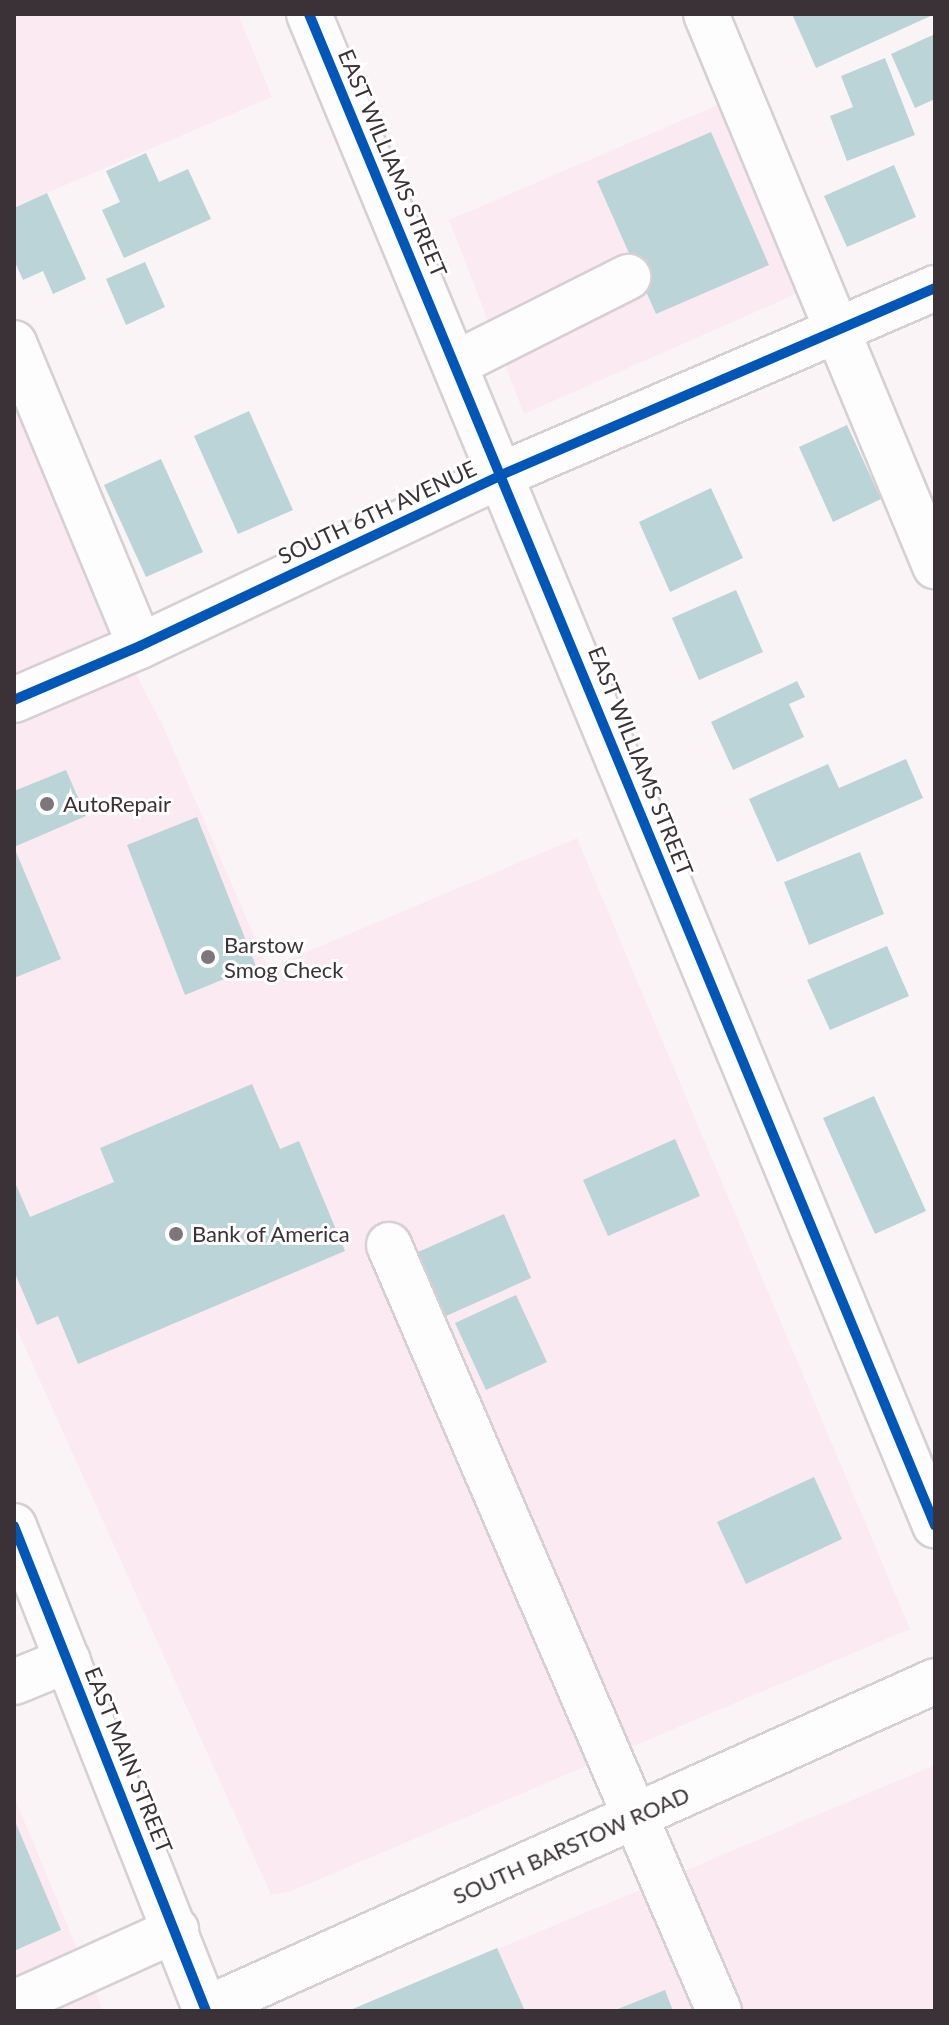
<!DOCTYPE html>
<html>
<head>
<meta charset="utf-8">
<style>
	body { margin:0 }
	#map { position:relative; width:949px; height:2025px; overflow:hidden; background:#faf4f7; font-family:Lato,sans-serif }
	div>[style] { position:absolute }
	.built>* { inset:0; background:#fceaf3 }
	.building>* { inset:0; background:#bad4d8 }
	.roads { filter:drop-shadow(2px 0 #d6cfd3) drop-shadow(-2px 0 #d6cfd3) drop-shadow(0 2px #d6cfd3) drop-shadow(0 -2px #d6cfd3) }
	.minor>* { height:44px; margin:-22px; padding:0 22px; transform-origin:22px; border-radius:22px; background:#fefdfe }
	.major>* { height:44px; margin:-22px; padding:0 22px; transform-origin:22px; border-radius:22px; background:#fefdfe }
	.cycleway>* { height:10px; margin:-5px; padding:0 5px; transform-origin:5px; border-radius:5px; background:#0057b8 }
	.dots>* { width:22px; height:22px; translate:-50% -50%; box-sizing:border-box; border:4px solid #fff; border-radius:50% }
	span { translate:-50% -50%; white-space:nowrap; text-align:center; line-height:1.15; -webkit-text-stroke:6px #fff; paint-order:stroke }
	.street-label { font-size:22px; color:#3a3236 }
	.poi-label { font-size:22px; color:#3a3236 }
	.left { translate:0 -50%; text-align:left }
	.frame { position:absolute; inset:0; border:16px solid #3a3236; pointer-events:none }
</style>
</head>
<body>
<div id="map">
	<div class="built">
		<div style="clip-path:polygon(14px 14px,238px 14px,272px 97px,14px 207px)"></div>
		<div style="clip-path:polygon(718px 105px,796px 294px,524px 414px,449px 220px)"></div>
		<div style="clip-path:polygon(14px 396px,94px 593px,164px 728px,268px 968px,577px 838px,910px 1629px,289px 1892px,271px 1895px,14px 1323px)"></div>
		<div style="clip-path:polygon(935px 1765px,935px 2011px,347px 2011px,604px 1905px)"></div>
		<div style="clip-path:polygon(14px 1796px,103px 2011px,14px 2011px)"></div>
	</div>
	<div class="building">
		<div style="clip-path:polygon(792px 14px,935px 14px,816px 68px)"></div>
		<div style="clip-path:polygon(935px 34px,935px 99px,915px 108px,891px 54px)"></div>
		<div style="clip-path:polygon(885px 58px,915px 135px,847px 161px,830px 116px,853px 107px,841px 76px)"></div>
		<div style="clip-path:polygon(711px 132px,769px 265px,656px 314px,597px 181px)"></div>
		<div style="clip-path:polygon(146px 153px,159px 182px,188px 169px,211px 219px,124px 258px,102px 210px,120px 202px,106px 171px)"></div>
		<div style="clip-path:polygon(894px 165px,916px 217px,847px 247px,824px 196px)"></div>
		<div style="clip-path:polygon(47px 193px,86px 279px,53px 294px,43px 271px,23px 280px,14px 260px,14px 208px)"></div>
		<div style="clip-path:polygon(145px 262px,165px 307px,126px 325px,106px 279px)"></div>
		<div style="clip-path:polygon(249px 411px,293px 510px,238px 534px,194px 436px)"></div>
		<div style="clip-path:polygon(847px 425px,881px 499px,833px 522px,799px 447px)"></div>
		<div style="clip-path:polygon(161px 459px,203px 552px,146px 577px,104px 485px)"></div>
		<div style="clip-path:polygon(711px 488px,743px 558px,670px 592px,639px 522px)"></div>
		<div style="clip-path:polygon(736px 590px,763px 652px,699px 680px,672px 618px)"></div>
		<div style="clip-path:polygon(797px 681px,805px 697px,789px 704px,804px 737px,733px 770px,711px 722px)"></div>
		<div style="clip-path:polygon(906px 759px,923px 798px,777px 862px,749px 799px,828px 764px,839px 788px)"></div>
		<div style="clip-path:polygon(66px 770px,86px 816px,14px 847px,14px 791px)"></div>
		<div style="clip-path:polygon(197px 817px,256px 966px,185px 995px,127px 845px)"></div>
		<div style="clip-path:polygon(14px 847px,61px 959px,14px 978px)"></div>
		<div style="clip-path:polygon(860px 852px,884px 914px,809px 945px,784px 882px)"></div>
		<div style="clip-path:polygon(887px 946px,909px 996px,830px 1030px,807px 980px)"></div>
		<div style="clip-path:polygon(252px 1084px,280px 1149px,299px 1141px,345px 1251px,78px 1364px,58px 1316px,37px 1325px,14px 1271px,14px 1180px,30px 1217px,114px 1182px,100px 1148px)"></div>
		<div style="clip-path:polygon(874px 1096px,926px 1211px,875px 1234px,823px 1118px)"></div>
		<div style="clip-path:polygon(675px 1139px,700px 1196px,608px 1236px,583px 1180px)"></div>
		<div style="clip-path:polygon(504px 1214px,531px 1278px,446px 1316px,418px 1252px)"></div>
		<div style="clip-path:polygon(516px 1295px,547px 1362px,486px 1390px,455px 1323px)"></div>
		<div style="clip-path:polygon(814px 1477px,842px 1539px,746px 1584px,717px 1522px)"></div>
		<div style="clip-path:polygon(14px 1819px,61px 1930px,14px 1951px)"></div>
		<div style="clip-path:polygon(497px 1948px,525px 2011px,348px 2011px)"></div>
		<div style="clip-path:polygon(665px 1990px,673px 2011px,613px 2011px)"></div>
	</div>
	<div class="roads">
		<div class="minor">
			<div style="left:309px;top:14px;width:1636px;rotate:67.5deg"></div>
			<div style="left:706px;top:14px;width:598px;rotate:67.47deg"></div>
			<div style="left:14px;top:343px;width:328px;rotate:67.4deg"></div>
			<div style="left:455px;top:364px;width:194px;rotate:-26.7deg"></div>
			<div style="left:14px;top:700px;width:137px;rotate:-23.2deg"></div>
			<div style="left:140px;top:646px;width:399px;rotate:-25.3deg"></div>
			<div style="left:501px;top:475px;width:473px;rotate:-23.3deg"></div>
			<div style="left:389px;top:1245px;width:834px;rotate:66.69deg"></div>
			<div style="left:14px;top:1682px;width:58px;rotate:-22.2deg"></div>
			<div style="left:14px;top:2003px;width:178px;rotate:-24.3deg"></div>
		</div>
		<div class="major">
			<div style="left:14px;top:1526px;width:522px;rotate:68.4deg"></div>
			<div style="left:206px;top:2009px;width:799px;rotate:-24.22deg"></div>
		</div>
	</div>
	<div class="cycleway">
		<div style="left:309px;top:14px;width:1636px;rotate:67.5deg"></div>
		<div style="left:14px;top:700px;width:137px;rotate:-23.2deg"></div>
		<div style="left:140px;top:646px;width:399px;rotate:-25.3deg"></div>
		<div style="left:501px;top:475px;width:473px;rotate:-23.3deg"></div>
		<div style="left:14px;top:1526px;width:522px;rotate:68.4deg"></div>
	</div>
	<div class="dots">
		<div style="left:47px;top:804px;background:#7d767a"></div>
		<div style="left:208px;top:957px;background:#7d767a"></div>
		<div style="left:176px;top:1234px;background:#7d767a"></div>
	</div>
	<div class="street-label">
		<span style="left:393px;top:163px;rotate:67deg">EAST WILLIAMS STREET</span>
		<span style="left:377px;top:512px;rotate:-25deg">SOUTH 6TH AVENUE</span>
		<span style="left:641px;top:761px;rotate:68deg">EAST WILLIAMS STREET</span>
		<span style="left:129px;top:1760px;rotate:68deg">EAST MAIN STREET</span>
		<span style="left:571px;top:1845px;rotate:-24deg">SOUTH BARSTOW ROAD</span>
	</div>
	<div class="poi-label">
		<span class="left" style="left:63px;top:804px">AutoRepair</span>
		<span class="left" style="left:224px;top:957px">Barstow<br>Smog Check</span>
		<span class="left" style="left:192px;top:1234px">Bank of America</span>
	</div>
	<div class="frame"></div>
</div>
</body>
</html>
